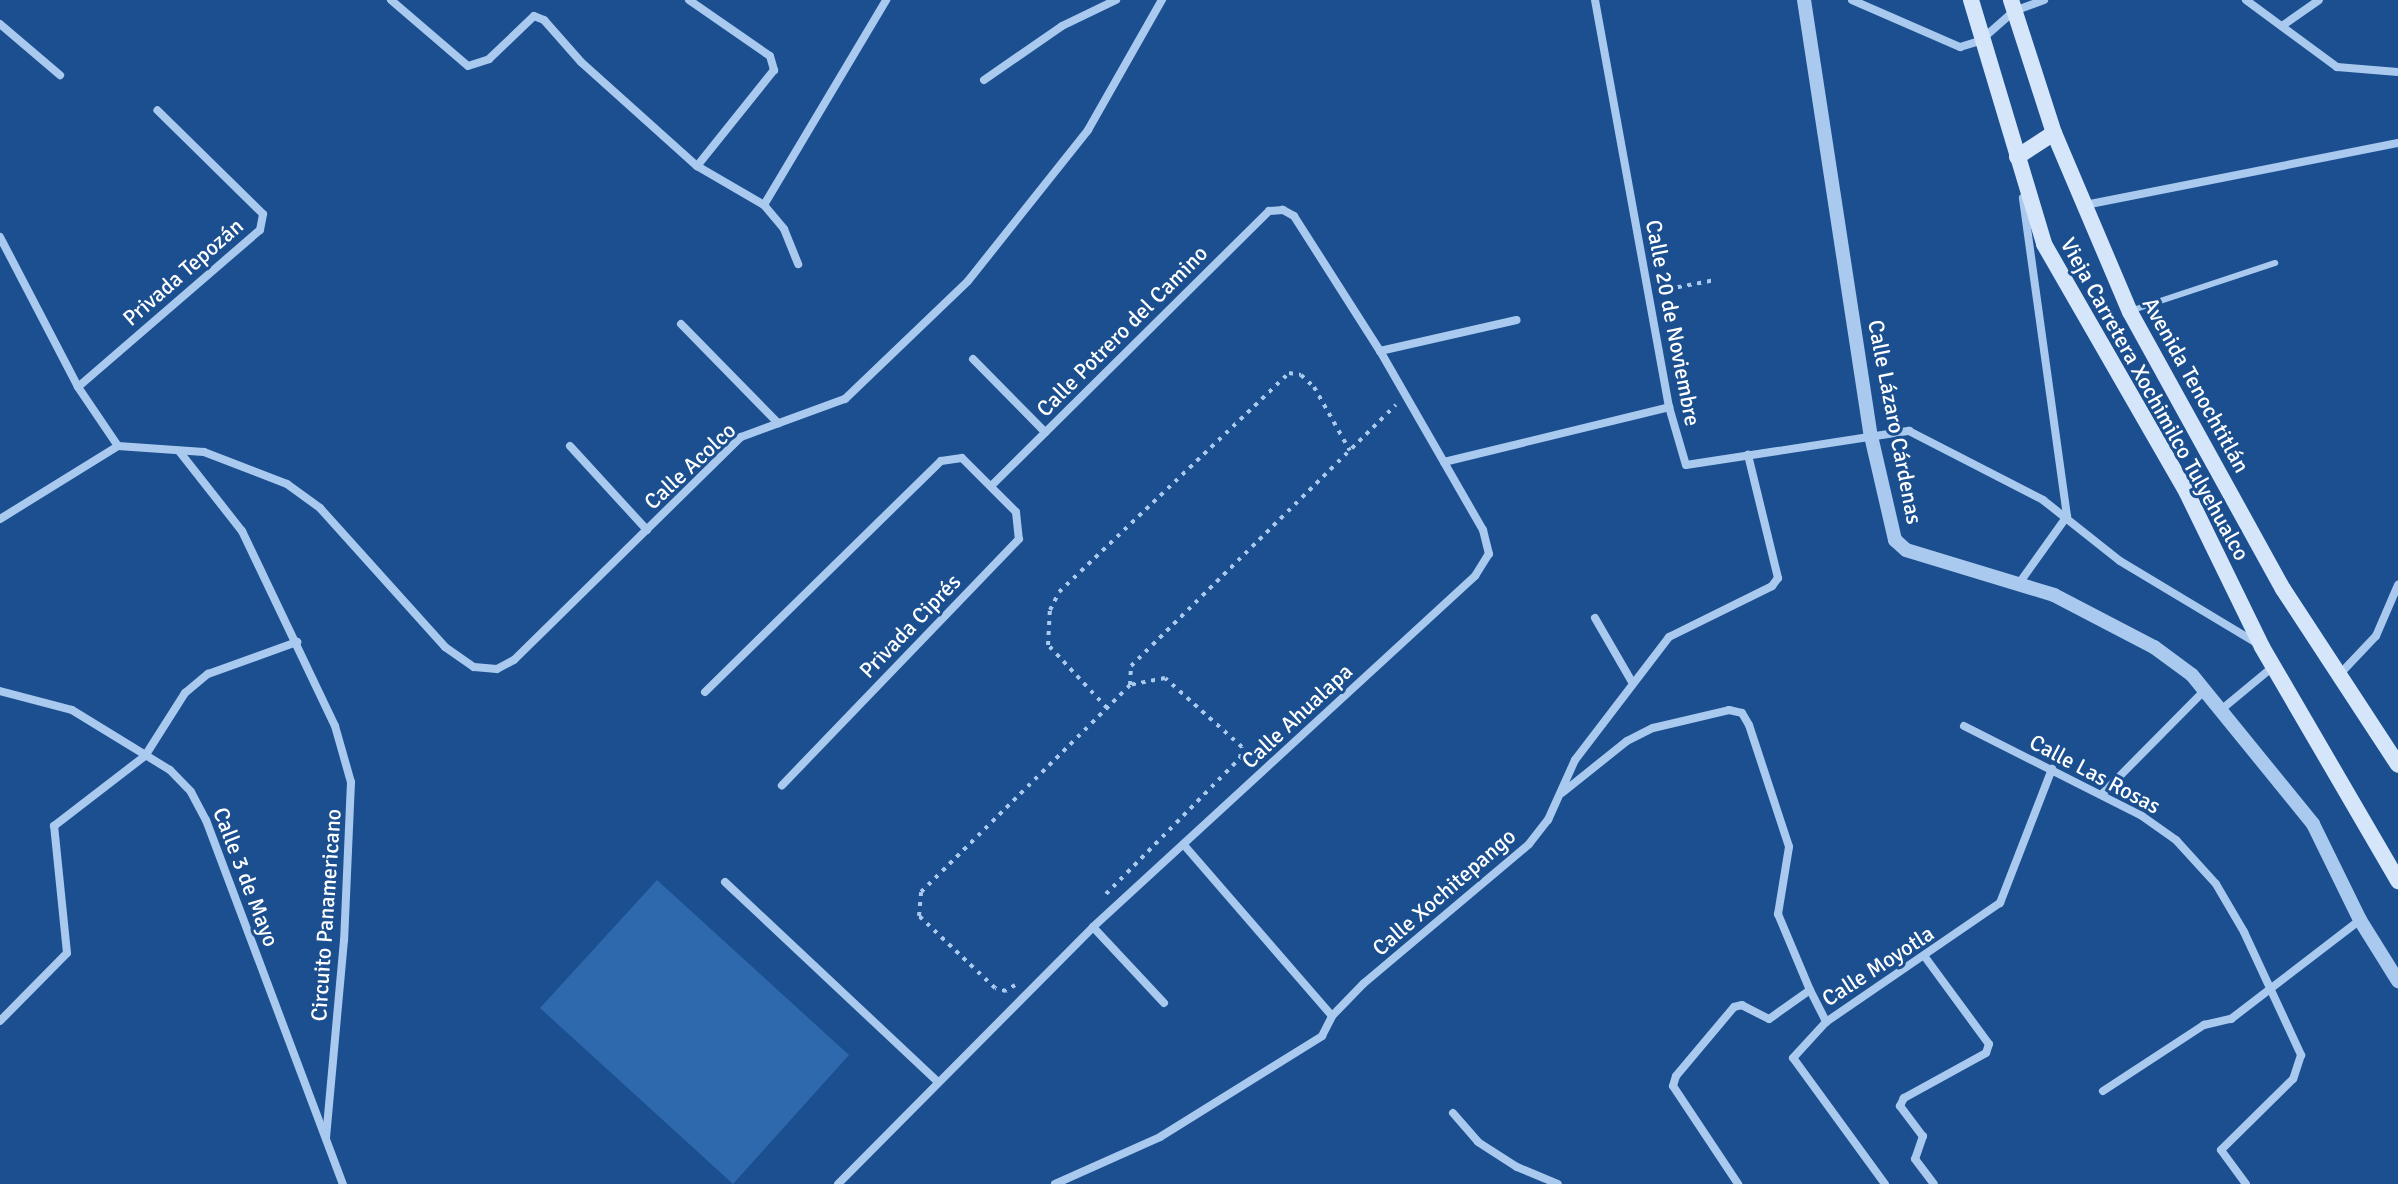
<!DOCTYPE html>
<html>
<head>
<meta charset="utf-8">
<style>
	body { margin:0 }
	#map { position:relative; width:2398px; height:1184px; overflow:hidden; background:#1b4f8f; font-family:Signika,sans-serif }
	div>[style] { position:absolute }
	.green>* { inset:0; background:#2e69ad }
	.path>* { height:4px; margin-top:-2px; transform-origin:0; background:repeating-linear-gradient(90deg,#a9c9ee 0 4px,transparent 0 10px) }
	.service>* { height:6px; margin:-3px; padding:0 3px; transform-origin:3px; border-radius:3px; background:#a9c9ee }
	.minor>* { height:8px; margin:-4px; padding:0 4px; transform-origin:4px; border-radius:4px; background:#a9c9ee }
	.tertiary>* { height:14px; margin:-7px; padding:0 7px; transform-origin:7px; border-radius:7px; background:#a9c9ee }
	.secondary>* { height:16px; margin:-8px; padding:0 8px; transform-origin:8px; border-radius:8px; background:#d6e6fa }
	span { translate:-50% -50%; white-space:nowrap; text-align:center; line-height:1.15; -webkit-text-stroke:6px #1b4f8f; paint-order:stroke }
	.street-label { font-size:22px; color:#fff }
</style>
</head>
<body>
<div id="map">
	<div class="green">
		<div style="clip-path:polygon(657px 880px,849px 1055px,733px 1184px,540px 1008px)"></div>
	</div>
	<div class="path">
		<div style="left:1658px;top:291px;width:58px;rotate:-10.9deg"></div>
		<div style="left:1107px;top:708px;width:86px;rotate:-133.1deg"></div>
		<div style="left:1048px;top:645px;width:35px;rotate:-87deg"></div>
		<div style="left:1050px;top:610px;width:20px;rotate:-63deg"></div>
		<div style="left:1059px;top:592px;width:318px;rotate:-43.6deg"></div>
		<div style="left:1289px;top:373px;width:12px;rotate:9deg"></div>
		<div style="left:1301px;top:375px;width:18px;rotate:43deg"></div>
		<div style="left:1314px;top:387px;width:73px;rotate:60.6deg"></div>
		<div style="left:1106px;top:894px;width:191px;rotate:-45.4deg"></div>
		<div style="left:1240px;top:758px;width:11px;rotate:-80deg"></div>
		<div style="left:1242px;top:747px;width:103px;rotate:-138.1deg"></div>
		<div style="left:1165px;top:678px;width:36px;rotate:169deg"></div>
		<div style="left:1015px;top:985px;width:11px;rotate:146deg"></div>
		<div style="left:1006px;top:991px;width:11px;rotate:-165deg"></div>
		<div style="left:995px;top:988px;width:105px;rotate:-136.5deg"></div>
		<div style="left:919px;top:916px;width:24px;rotate:-85deg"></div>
		<div style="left:921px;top:892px;width:294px;rotate:-44.7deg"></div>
		<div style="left:1130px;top:685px;width:19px;rotate:-87deg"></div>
		<div style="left:1131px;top:666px;width:372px;rotate:-44.6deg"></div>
	</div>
	<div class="service">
		<div style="left:2130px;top:311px;width:153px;rotate:-18.3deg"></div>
	</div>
	<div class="minor">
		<div style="left:391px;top:0;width:101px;rotate:40.6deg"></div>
		<div style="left:468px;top:66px;width:22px;rotate:-18deg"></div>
		<div style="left:489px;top:59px;width:62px;rotate:-43.7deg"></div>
		<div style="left:534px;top:16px;width:11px;rotate:22deg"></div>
		<div style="left:544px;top:20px;width:56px;rotate:48.6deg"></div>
		<div style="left:581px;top:62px;width:156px;rotate:41.9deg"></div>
		<div style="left:697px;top:166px;width:78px;rotate:30.2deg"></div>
		<div style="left:764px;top:205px;width:31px;rotate:50deg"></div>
		<div style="left:784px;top:229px;width:38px;rotate:68deg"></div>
		<div style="left:689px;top:0;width:98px;rotate:34.7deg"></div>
		<div style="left:770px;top:56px;width:15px;rotate:74deg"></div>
		<div style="left:774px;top:70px;width:123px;rotate:128.7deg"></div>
		<div style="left:1595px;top:0;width:414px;rotate:79.7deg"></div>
		<div style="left:1669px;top:407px;width:60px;rotate:73.7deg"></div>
		<div style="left:1686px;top:465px;width:226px;rotate:-8.7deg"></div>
		<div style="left:1909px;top:431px;width:151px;rotate:27.2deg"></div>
		<div style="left:2043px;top:500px;width:98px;rotate:38.4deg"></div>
		<div style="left:2120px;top:561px;width:161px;rotate:31deg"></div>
		<div style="left:1852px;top:0;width:118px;rotate:23.5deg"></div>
		<div style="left:1960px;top:47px;width:21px;rotate:-17deg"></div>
		<div style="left:1980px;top:41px;width:45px;rotate:-41.4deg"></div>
		<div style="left:2014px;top:11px;width:32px;rotate:-20deg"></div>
		<div style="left:2246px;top:0;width:113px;rotate:36.4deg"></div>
		<div style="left:2337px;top:67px;width:61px;rotate:4.7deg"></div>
		<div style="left:0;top:24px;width:79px;rotate:40.4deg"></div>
		<div style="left:2282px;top:26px;width:45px;rotate:-35.1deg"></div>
		<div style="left:984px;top:80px;width:95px;rotate:-34.7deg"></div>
		<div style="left:1062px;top:26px;width:60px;rotate:-25.7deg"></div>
		<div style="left:764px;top:205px;width:239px;rotate:-59.2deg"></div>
		<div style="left:2085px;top:205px;width:319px;rotate:-11.2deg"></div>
		<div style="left:0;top:237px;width:169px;rotate:62.5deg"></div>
		<div style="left:78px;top:387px;width:71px;rotate:55.9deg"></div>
		<div style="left:681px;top:324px;width:139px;rotate:45.6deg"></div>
		<div style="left:1380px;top:351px;width:140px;rotate:-12.8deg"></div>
		<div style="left:973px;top:359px;width:103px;rotate:45.4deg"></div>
		<div style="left:78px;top:387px;width:240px;rotate:-40.8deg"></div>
		<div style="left:260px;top:230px;width:16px;rotate:-79deg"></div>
		<div style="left:263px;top:214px;width:148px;rotate:-135.5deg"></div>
		<div style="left:118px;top:446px;width:86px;rotate:4deg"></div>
		<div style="left:204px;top:452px;width:89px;rotate:21.1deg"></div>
		<div style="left:287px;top:484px;width:41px;rotate:36deg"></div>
		<div style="left:320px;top:508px;width:187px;rotate:48deg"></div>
		<div style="left:445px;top:647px;width:35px;rotate:35deg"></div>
		<div style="left:474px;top:667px;width:23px;rotate:5deg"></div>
		<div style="left:497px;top:669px;width:19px;rotate:-28deg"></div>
		<div style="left:514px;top:660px;width:318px;rotate:-44.5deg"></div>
		<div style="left:741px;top:437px;width:111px;rotate:-20.1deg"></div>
		<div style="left:845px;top:399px;width:170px;rotate:-43.8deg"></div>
		<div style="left:968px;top:281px;width:193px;rotate:-51.5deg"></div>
		<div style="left:1088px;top:130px;width:150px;rotate:-60.4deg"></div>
		<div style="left:570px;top:446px;width:114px;rotate:47.5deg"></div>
		<div style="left:179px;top:451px;width:102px;rotate:51.8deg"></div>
		<div style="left:242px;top:531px;width:216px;rotate:64.5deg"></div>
		<div style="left:335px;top:726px;width:58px;rotate:74.1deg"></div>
		<div style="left:351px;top:782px;width:158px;rotate:92.5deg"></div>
		<div style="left:344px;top:940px;width:199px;rotate:95.2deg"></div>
		<div style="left:1444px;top:462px;width:232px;rotate:-13.7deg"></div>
		<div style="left:0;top:519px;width:139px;rotate:-31.7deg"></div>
		<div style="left:2020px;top:582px;width:81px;rotate:-54.5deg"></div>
		<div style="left:2067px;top:516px;width:321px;rotate:-97.9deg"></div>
		<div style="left:1595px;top:618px;width:74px;rotate:60deg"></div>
		<div style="left:2338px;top:676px;width:55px;rotate:-46.5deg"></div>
		<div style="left:2376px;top:636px;width:56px;rotate:-66.7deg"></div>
		<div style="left:0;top:691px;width:74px;rotate:14.8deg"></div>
		<div style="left:72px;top:710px;width:115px;rotate:31.5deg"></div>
		<div style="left:170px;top:770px;width:30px;rotate:46deg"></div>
		<div style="left:191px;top:792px;width:32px;rotate:62deg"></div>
		<div style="left:206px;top:820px;width:389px;rotate:69.4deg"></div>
		<div style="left:705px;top:692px;width:330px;rotate:-44.4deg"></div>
		<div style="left:941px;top:461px;width:21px;rotate:-8deg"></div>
		<div style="left:962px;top:458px;width:76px;rotate:45deg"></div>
		<div style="left:1016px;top:512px;width:27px;rotate:84deg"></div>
		<div style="left:1019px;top:539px;width:342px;rotate:133.9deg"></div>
		<div style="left:2222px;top:709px;width:67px;rotate:-39.6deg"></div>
		<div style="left:1964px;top:726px;width:199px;rotate:26.8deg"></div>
		<div style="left:2142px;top:816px;width:42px;rotate:35.2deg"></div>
		<div style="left:2176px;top:840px;width:59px;rotate:47.7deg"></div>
		<div style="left:2216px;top:884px;width:56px;rotate:59.7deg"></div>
		<div style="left:2244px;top:932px;width:136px;rotate:65.1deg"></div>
		<div style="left:2301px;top:1055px;width:25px;rotate:108deg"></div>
		<div style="left:2293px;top:1079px;width:101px;rotate:135.4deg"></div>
		<div style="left:2221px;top:1150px;width:42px;rotate:53.7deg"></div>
		<div style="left:1562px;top:793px;width:83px;rotate:-38.7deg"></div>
		<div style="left:1627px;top:741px;width:29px;rotate:-27deg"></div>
		<div style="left:1653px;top:728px;width:78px;rotate:-13.3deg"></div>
		<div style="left:1729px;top:710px;width:13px;rotate:13deg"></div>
		<div style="left:1742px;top:713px;width:14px;rotate:60deg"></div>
		<div style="left:1749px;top:725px;width:128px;rotate:71.8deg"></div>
		<div style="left:1789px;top:847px;width:68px;rotate:99.3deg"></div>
		<div style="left:1778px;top:914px;width:82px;rotate:67.2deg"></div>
		<div style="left:1810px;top:990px;width:50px;rotate:144.7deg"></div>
		<div style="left:1769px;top:1019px;width:30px;rotate:-153deg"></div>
		<div style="left:1742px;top:1005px;width:8px;rotate:166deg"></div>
		<div style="left:1734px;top:1007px;width:90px;rotate:130deg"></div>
		<div style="left:1676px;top:1076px;width:10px;rotate:107deg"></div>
		<div style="left:1673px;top:1086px;width:118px;rotate:56.4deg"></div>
		<div style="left:2102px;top:794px;width:146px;rotate:-45.3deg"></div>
		<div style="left:1184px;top:845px;width:226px;rotate:49.1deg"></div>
		<div style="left:725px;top:882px;width:292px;rotate:43.2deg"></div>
		<div style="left:1093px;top:927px;width:104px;rotate:46.9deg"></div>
		<div style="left:1925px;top:957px;width:108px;rotate:53.7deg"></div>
		<div style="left:1989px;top:1044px;width:9px;rotate:108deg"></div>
		<div style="left:1986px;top:1053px;width:94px;rotate:151.2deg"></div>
		<div style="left:1904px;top:1098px;width:9px;rotate:117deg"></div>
		<div style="left:1900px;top:1106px;width:38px;rotate:53deg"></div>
		<div style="left:1923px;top:1136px;width:24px;rotate:109deg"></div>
		<div style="left:1915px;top:1159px;width:31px;rotate:53deg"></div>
		<div style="left:1810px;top:990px;width:36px;rotate:63deg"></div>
		<div style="left:0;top:1021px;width:95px;rotate:-45.4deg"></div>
		<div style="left:67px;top:953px;width:128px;rotate:-95.8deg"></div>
		<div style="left:54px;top:826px;width:115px;rotate:-37.6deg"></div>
		<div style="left:145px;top:756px;width:75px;rotate:-57.6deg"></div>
		<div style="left:185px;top:693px;width:30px;rotate:-40deg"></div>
		<div style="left:208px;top:674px;width:95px;rotate:-19.8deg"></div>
		<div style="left:2103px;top:1091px;width:121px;rotate:-33.2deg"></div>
		<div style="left:2204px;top:1025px;width:28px;rotate:-13deg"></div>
		<div style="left:2231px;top:1019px;width:163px;rotate:-37.5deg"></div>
		<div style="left:1453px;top:1113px;width:38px;rotate:49deg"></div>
		<div style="left:1478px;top:1142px;width:46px;rotate:32.7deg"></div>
		<div style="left:1517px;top:1167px;width:44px;rotate:22.5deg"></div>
		<div style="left:838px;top:1184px;width:362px;rotate:-45.2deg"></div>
		<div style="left:1093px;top:927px;width:519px;rotate:-42.58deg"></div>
		<div style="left:1475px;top:576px;width:26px;rotate:-58deg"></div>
		<div style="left:1489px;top:554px;width:25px;rotate:-104deg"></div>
		<div style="left:1483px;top:530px;width:207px;rotate:-119.9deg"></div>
		<div style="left:1380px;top:351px;width:160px;rotate:-122.5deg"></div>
		<div style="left:1294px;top:216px;width:13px;rotate:-151deg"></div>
		<div style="left:1283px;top:210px;width:14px;rotate:176deg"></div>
		<div style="left:1269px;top:211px;width:391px;rotate:135.3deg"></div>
		<div style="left:1055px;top:1184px;width:115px;rotate:-24.1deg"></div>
		<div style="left:1160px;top:1137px;width:191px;rotate:-31.9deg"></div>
		<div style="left:1322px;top:1036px;width:22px;rotate:-63deg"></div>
		<div style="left:1332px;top:1016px;width:45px;rotate:-45.9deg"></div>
		<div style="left:1363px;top:984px;width:217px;rotate:-40.1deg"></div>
		<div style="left:1529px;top:844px;width:31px;rotate:-52deg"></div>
		<div style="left:1548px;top:820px;width:66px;rotate:-65.8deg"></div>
		<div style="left:1575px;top:760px;width:155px;rotate:-52.6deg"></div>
		<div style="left:1669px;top:637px;width:115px;rotate:-26.3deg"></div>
		<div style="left:1772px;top:586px;width:10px;rotate:-53deg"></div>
		<div style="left:1778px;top:578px;width:127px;rotate:-103.7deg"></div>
		<div style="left:1885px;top:1184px;width:156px;rotate:-126.1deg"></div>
		<div style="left:1793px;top:1058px;width:49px;rotate:-47.5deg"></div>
		<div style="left:1826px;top:1022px;width:211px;rotate:-34.4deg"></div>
		<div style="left:2000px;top:903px;width:144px;rotate:-68.8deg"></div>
	</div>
	<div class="tertiary">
		<div style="left:1804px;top:0;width:441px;rotate:81.3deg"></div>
		<div style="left:1871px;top:436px;width:107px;rotate:77deg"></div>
		<div style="left:1895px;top:540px;width:15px;rotate:42deg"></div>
		<div style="left:1906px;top:550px;width:155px;rotate:16.9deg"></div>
		<div style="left:2054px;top:595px;width:113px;rotate:27.5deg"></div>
		<div style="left:2154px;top:647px;width:47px;rotate:36.4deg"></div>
		<div style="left:2192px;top:675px;width:192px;rotate:50.9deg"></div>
		<div style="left:2313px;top:824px;width:107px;rotate:63.9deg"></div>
		<div style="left:2360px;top:920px;width:72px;rotate:58.1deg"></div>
	</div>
	<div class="secondary">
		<div style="left:1971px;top:0;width:255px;rotate:73.3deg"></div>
		<div style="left:2044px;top:244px;width:287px;rotate:60.1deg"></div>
		<div style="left:2187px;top:493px;width:171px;rotate:64deg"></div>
		<div style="left:2262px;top:647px;width:271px;rotate:59.8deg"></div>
		<div style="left:2011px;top:0;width:140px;rotate:72.1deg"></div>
		<div style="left:2054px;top:133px;width:194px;rotate:67deg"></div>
		<div style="left:2130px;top:312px;width:316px;rotate:61.1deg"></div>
		<div style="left:2283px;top:589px;width:210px;rotate:56.8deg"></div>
		<div style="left:2017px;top:157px;width:44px;rotate:-33deg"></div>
	</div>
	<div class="street-label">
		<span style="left:183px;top:272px;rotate:-41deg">Privada Tepozán</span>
		<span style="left:1673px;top:323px;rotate:79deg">Calle 20 de Noviembre</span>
		<span style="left:1122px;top:331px;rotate:-45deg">Calle Potrero del Camino</span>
		<span style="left:2196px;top:385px;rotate:61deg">Avenida Tenochtitlán</span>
		<span style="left:2155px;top:399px;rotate:61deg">Vieja Carretera Xochimilco Tulyehualco</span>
		<span style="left:1895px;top:422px;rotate:79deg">Calle Lázaro Cárdenas</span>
		<span style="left:690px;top:466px;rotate:-43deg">Calle Acolco</span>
		<span style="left:910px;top:626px;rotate:-46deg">Privada Ciprés</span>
		<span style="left:1297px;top:716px;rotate:-43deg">Calle Ahualapa</span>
		<span style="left:2095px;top:774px;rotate:28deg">Calle Las Rosas</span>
		<span style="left:246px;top:877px;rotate:69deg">Calle 3 de Mayo</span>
		<span style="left:1444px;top:892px;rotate:-41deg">Calle Xochitepango</span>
		<span style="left:326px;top:915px;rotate:-86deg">Circuito Panamericano</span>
		<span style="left:1878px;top:966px;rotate:-33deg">Calle Moyotla</span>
	</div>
</div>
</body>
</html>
